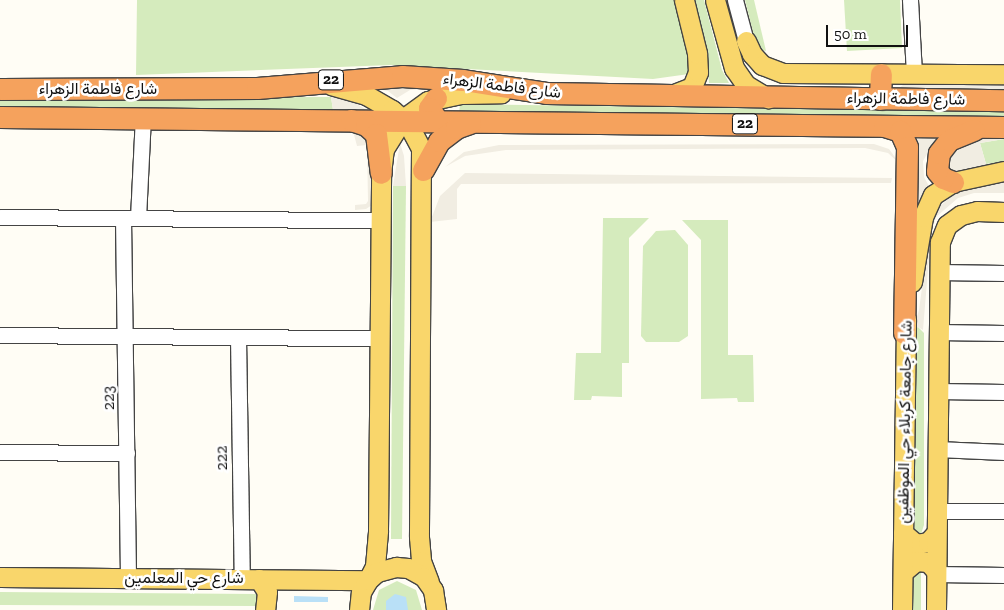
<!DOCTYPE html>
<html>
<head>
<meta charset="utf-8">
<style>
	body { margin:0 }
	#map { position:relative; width:1004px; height:610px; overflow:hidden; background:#fffdf5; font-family:"Zilla Slab",Vazirmatn,serif }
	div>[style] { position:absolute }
	.green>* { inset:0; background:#d5ebbd }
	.plaza>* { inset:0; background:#f1ede2 }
	.water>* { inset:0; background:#b9e0f7 }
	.roads { filter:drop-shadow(1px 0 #444) drop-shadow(-1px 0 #444) drop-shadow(0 1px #444) drop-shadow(0 -1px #444) }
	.minor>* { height:15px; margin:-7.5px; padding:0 7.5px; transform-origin:7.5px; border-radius:7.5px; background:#fff }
	.major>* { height:19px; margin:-9.5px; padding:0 9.5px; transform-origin:9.5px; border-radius:9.5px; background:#f9d66b }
	.highway>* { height:21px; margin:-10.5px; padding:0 10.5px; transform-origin:10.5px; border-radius:10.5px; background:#f5a25d }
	span { translate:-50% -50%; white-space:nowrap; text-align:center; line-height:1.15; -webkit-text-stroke:5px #fff; paint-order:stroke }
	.shield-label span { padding:1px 4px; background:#fff; border:1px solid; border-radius:4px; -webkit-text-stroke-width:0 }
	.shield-label { font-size:15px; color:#111; font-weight:700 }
	.street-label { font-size:16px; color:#111 }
	.scale { position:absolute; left:826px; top:25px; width:82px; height:22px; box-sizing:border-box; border:2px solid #111; border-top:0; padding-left:6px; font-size:15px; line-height:18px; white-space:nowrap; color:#111; -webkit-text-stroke:4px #fff; paint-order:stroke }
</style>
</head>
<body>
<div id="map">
	<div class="green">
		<div style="clip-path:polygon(137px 0,680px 0,691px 45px,689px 74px,653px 79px,391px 65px,136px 75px)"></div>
		<div style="clip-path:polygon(694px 0,704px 0,722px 70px,729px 83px,709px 83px,707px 50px)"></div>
		<div style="clip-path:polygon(745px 0,754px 0,766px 51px,757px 49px)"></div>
		<div style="clip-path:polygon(844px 0,900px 0,902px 48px,847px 51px)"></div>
		<div style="clip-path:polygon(331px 97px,333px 110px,0 110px,0 98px)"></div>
		<div style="clip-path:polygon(460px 104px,1004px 112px,1004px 119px,459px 114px)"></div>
		<div style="clip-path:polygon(1004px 139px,1004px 162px,986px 164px,980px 143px)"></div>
		<div style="clip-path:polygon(393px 186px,406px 186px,402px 539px,391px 539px)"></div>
		<div style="clip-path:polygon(603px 218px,649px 218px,629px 238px,629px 363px,622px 363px,622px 397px,592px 396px,591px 400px,574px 400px,576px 353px,601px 353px)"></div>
		<div style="clip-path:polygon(682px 220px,728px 220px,728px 355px,753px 355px,754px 402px,738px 402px,737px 398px,701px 399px,701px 240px)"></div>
		<div style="clip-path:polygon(675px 230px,688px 245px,688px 336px,679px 342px,646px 342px,641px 336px,643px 246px,656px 231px)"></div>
		<div style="clip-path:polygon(918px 327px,924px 333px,924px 525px,921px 534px,912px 534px,915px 328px)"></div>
		<div style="clip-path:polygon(921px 564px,921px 610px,910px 610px,910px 566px)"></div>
		<div style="clip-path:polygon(397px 581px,416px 590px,422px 610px,373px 610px,379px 590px)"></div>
		<div style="clip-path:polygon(0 592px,256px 594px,257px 606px,0 605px)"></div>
	</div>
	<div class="plaza">
		<div style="clip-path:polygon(903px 85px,1004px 85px,1004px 93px,898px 89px)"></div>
		<div style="clip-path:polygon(360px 86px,441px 87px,410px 90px,397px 98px,388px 91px)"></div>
		<div style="clip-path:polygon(331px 97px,352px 101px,370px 112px,333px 110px)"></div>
		<div style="clip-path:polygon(361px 129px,372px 143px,372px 205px,366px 209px,355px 210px,355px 205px,366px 204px,368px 201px,367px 145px,357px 146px,353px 131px)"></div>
		<div style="clip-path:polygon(909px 134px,938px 135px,923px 161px,924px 177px,930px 188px,917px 219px)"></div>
		<div style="clip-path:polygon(1004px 135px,1004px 139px,980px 143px,986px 164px,1004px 162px,965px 173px,947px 171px,949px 157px,955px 152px,979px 139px)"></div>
		<div style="clip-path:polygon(400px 143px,404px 156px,406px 186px,393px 186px)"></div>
		<div style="clip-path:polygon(874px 144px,889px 149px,900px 164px,888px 153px,865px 148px,506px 150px,465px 156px,445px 167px,464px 152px,499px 145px)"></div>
		<div style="clip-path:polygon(465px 173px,892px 178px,891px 183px,461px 184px,457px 189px,457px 219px,430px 222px,440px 196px)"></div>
		<div style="clip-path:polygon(1004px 180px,1004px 193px,974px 193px,958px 198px,936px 217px,931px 234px,923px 330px,918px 327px,913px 330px,919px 310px,932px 213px,960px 189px)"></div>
	</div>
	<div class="water">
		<div style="clip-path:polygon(395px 594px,406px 597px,408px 610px,386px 610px,386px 601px)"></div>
		<div style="clip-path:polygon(294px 596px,328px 597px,328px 602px,294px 602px)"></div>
	</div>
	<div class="roads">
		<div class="minor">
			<div style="left:735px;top:0;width:42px;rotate:75deg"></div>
			<div style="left:910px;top:0;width:73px;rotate:86.9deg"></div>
			<div style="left:0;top:217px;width:381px;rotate:0.5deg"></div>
			<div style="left:123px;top:218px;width:360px;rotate:89.2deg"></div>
			<div style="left:138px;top:218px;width:101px;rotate:-87.2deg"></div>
			<div style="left:938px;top:272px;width:66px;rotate:0.9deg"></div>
			<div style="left:937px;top:332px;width:67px;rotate:0.9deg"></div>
			<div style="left:0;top:335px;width:381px;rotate:0.5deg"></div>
			<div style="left:238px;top:337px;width:242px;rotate:89.1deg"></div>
			<div style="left:937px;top:391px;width:67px;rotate:0.9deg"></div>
			<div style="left:937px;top:449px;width:67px;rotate:2.6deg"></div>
			<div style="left:0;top:452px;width:127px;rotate:0.5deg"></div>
			<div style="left:937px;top:511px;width:67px"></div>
			<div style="left:936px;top:574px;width:68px;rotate:0.8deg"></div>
		</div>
		<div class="major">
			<div style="left:715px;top:0;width:71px;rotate:74.4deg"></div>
			<div style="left:734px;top:68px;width:21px;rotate:55deg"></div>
			<div style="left:746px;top:85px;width:26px;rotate:31deg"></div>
			<div style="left:746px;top:41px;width:14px;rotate:65deg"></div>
			<div style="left:752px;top:54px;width:15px;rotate:48deg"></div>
			<div style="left:762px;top:65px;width:22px;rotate:21deg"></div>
			<div style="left:783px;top:73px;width:221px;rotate:0.3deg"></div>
			<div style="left:331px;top:85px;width:36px;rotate:16deg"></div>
			<div style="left:366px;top:95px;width:30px;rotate:30deg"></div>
			<div style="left:392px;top:110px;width:21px;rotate:41deg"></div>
			<div style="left:408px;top:124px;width:27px;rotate:62deg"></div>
			<div style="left:421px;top:148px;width:389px;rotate:90.3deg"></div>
			<div style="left:419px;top:537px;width:24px;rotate:85deg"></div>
			<div style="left:421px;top:561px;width:22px;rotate:69deg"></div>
			<div style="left:671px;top:95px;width:22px;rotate:-21deg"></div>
			<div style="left:692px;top:87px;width:16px;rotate:-68deg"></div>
			<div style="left:698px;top:72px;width:19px;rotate:-93deg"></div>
			<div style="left:697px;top:53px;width:55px;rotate:-103.8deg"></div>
			<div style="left:912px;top:282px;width:66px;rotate:-80.4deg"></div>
			<div style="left:923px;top:217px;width:24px;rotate:-66deg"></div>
			<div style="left:933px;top:195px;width:24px;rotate:-33deg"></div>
			<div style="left:953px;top:182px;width:52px;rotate:-12.2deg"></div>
			<div style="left:903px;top:533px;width:17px;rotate:40deg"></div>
			<div style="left:916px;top:544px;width:12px;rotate:-9deg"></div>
			<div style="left:928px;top:542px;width:12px;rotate:-48deg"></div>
			<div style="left:903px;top:572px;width:17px;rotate:-40deg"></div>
			<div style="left:916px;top:561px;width:12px;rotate:5deg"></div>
			<div style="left:928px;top:562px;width:12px;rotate:48deg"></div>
			<div style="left:0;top:577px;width:368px;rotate:0.5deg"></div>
			<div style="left:368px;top:580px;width:16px;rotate:-63deg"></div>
			<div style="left:375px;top:566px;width:36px;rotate:-85deg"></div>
			<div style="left:378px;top:530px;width:357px;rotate:-89.5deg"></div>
			<div style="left:381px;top:173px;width:24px;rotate:-83deg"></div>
			<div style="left:384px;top:149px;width:36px;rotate:-58deg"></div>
			<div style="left:403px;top:119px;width:31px;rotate:-36deg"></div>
			<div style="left:428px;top:101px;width:35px;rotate:-12deg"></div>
			<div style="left:462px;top:94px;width:39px;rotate:-1deg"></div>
			<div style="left:259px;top:579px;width:15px;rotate:58deg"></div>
			<div style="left:267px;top:592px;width:18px;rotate:96deg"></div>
			<div style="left:359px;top:610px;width:18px;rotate:-84deg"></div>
			<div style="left:361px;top:592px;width:14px;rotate:-60deg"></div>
			<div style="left:368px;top:580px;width:12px;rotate:-42deg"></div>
			<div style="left:377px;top:572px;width:20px;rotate:-15deg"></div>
			<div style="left:396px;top:567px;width:12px;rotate:5deg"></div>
			<div style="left:408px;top:568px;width:18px;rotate:29deg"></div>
			<div style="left:424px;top:577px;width:16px;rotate:55deg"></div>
			<div style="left:433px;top:590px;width:20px;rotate:81deg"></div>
			<div style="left:902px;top:610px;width:291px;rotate:-89.2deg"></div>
			<div style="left:936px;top:610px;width:368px;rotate:-89.4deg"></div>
			<div style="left:940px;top:242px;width:18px;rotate:-68deg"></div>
			<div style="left:947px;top:225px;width:17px;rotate:-36deg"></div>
			<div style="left:961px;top:215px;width:16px;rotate:-14deg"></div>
			<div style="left:977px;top:211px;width:27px;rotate:2deg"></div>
		</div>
		<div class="highway">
			<div style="left:0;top:89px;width:257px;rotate:-0.2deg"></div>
			<div style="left:257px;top:88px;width:145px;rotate:-4.7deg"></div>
			<div style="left:402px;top:76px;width:61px;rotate:3.8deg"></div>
			<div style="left:463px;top:80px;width:84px;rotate:8.9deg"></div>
			<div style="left:546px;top:93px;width:458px;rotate:0.9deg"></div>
			<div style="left:436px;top:98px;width:12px;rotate:125deg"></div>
			<div style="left:429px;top:108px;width:14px;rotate:56deg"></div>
			<div style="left:880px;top:99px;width:25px;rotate:-88deg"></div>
			<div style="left:0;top:117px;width:1004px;rotate:0.57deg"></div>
			<div style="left:351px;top:120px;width:16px;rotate:18deg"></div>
			<div style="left:366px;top:125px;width:13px;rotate:42deg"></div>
			<div style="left:376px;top:134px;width:39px;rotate:83deg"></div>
			<div style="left:884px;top:126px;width:17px;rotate:17deg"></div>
			<div style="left:900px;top:131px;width:17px;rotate:66deg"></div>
			<div style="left:907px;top:147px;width:186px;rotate:90.9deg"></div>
			<div style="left:423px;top:170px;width:33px;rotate:-61deg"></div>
			<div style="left:439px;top:141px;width:21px;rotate:-37deg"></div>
			<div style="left:456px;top:128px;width:15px;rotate:-20deg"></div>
			<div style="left:953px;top:182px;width:11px;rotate:-158deg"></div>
			<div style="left:943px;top:178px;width:9px;rotate:-131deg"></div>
			<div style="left:937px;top:171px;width:18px;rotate:-84deg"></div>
			<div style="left:939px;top:153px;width:16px;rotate:-52deg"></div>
			<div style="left:949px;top:140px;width:27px;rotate:-22deg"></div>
		</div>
	</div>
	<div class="shield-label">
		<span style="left:331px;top:80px">22</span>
		<span style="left:745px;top:124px">22</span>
	</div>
	<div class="street-label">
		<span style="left:502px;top:86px;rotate:7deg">شارع فاطمة الزهراء</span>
		<span style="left:98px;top:89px">شارع فاطمة الزهراء</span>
		<span style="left:906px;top:99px;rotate:1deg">شارع فاطمة الزهراء</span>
		<span style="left:109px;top:398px;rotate:-91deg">223</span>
		<span style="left:905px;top:422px;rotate:-89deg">شارع جامعة كربلاء حي الموظفين</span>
		<span style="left:222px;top:458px;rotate:-91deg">222</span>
		<span style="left:184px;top:578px">شارع حي المعلمين</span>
	</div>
	<div class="scale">50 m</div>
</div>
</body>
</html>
